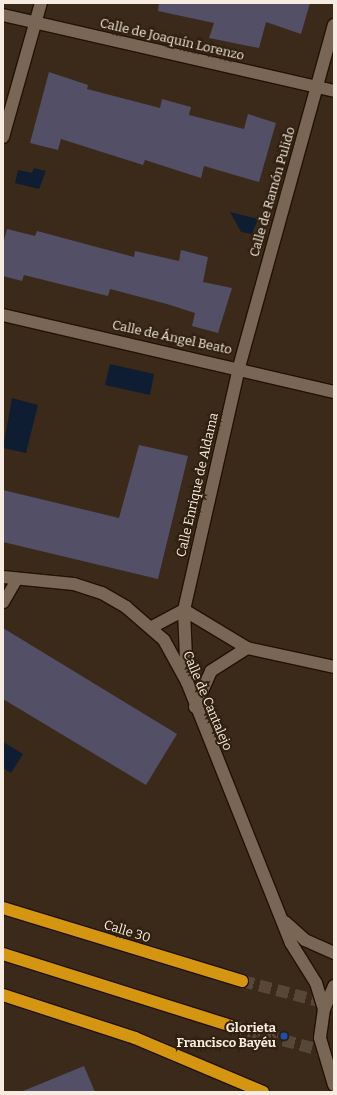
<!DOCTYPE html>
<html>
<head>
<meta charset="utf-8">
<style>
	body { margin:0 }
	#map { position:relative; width:337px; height:1095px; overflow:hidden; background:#3b2a19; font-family:Bitter,serif }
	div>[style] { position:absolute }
	.water>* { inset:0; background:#0f1d32 }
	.building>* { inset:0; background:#534f66 }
	.highway-tunnel>* { height:12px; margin-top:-6px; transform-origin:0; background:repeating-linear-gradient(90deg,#574737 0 12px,transparent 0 18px) }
	.roads { filter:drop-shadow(1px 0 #211203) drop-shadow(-1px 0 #211203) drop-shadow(0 1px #211203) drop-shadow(0 -1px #211203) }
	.lane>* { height:11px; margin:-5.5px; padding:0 5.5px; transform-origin:5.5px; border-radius:5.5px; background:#7a6654 }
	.street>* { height:12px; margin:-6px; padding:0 6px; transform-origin:6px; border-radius:6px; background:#7a6654 }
	.highway>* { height:12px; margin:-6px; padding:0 6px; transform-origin:6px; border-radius:6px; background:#d49511 }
	.dots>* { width:11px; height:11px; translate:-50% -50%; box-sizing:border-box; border:2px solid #302010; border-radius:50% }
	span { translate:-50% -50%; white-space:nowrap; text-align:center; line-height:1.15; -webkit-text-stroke:4px #302010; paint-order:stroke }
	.street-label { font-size:13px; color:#f7ece1 }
	.poi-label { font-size:13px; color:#f7ece1; font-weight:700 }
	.right { translate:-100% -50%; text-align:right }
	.frame { position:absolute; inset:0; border:4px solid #f7ece1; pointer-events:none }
</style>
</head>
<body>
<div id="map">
	<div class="water">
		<div style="clip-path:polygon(34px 168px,46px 171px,39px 189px,15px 183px,18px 170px,32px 173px)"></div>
		<div style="clip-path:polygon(230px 212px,258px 219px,252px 234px,241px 232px)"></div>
		<div style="clip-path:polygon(110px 364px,154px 374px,150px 395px,105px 385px)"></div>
		<div style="clip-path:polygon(12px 398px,38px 405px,26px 453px,3px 448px)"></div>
		<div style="clip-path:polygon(3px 742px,23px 754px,11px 773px,3px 768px)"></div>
	</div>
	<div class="building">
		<div style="clip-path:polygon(159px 3px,310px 3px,301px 34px,266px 22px,259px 48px,209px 38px,214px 23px,158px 11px)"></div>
		<div style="clip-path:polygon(49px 72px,88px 85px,87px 89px,160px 108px,162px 99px,191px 107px,189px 115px,244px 129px,248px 114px,276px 123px,259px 182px,204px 166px,201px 178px,145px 160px,143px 165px,61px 139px,58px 150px,30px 143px)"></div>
		<div style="clip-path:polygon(7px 229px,35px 236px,37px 231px,134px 257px,135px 251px,179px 261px,181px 250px,208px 257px,203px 282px,232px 288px,218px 333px,192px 326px,195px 313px,167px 304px,110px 289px,108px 296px,24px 275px,22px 281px,3px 276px,3px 244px)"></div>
		<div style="clip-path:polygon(139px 445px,188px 456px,158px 579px,3px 542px,3px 490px,119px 518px)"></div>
		<div style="clip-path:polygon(3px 628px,177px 734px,146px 785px,3px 699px)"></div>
		<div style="clip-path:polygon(84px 1066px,95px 1092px,23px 1092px,23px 1091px)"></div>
	</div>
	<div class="highway-tunnel">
		<div style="left:242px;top:981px;width:95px;rotate:14.6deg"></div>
		<div style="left:231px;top:1026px;width:107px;rotate:15.2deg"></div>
	</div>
	<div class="roads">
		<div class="lane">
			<div style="left:3px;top:602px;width:28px;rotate:-60deg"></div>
		</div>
		<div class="street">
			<div style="left:3px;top:15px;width:340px;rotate:12.9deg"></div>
			<div style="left:3px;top:137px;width:139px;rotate:-74.2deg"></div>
			<div style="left:3px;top:315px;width:340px;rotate:13.1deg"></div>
			<div style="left:3px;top:577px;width:71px;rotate:5.6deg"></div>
			<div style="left:74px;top:584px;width:29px;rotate:18deg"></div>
			<div style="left:102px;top:593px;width:28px;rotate:30deg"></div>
			<div style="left:126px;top:607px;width:50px;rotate:41deg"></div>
			<div style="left:164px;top:640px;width:48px;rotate:61.3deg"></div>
			<div style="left:187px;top:682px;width:281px;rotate:68.3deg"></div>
			<div style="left:291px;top:943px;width:47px;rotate:58deg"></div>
			<div style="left:316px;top:983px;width:27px;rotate:73deg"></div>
			<div style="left:184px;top:610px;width:74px;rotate:31.1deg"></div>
			<div style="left:247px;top:648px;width:89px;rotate:12.3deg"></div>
			<div style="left:152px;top:627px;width:36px;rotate:-28deg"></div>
			<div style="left:187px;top:682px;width:72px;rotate:-92.4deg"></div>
			<div style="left:184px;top:610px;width:249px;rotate:-77.2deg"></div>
			<div style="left:239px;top:367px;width:355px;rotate:-74.5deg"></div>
			<div style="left:195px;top:707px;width:39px;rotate:-66deg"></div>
			<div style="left:211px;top:671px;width:43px;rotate:-32.6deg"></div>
			<div style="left:285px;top:922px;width:27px;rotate:42deg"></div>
			<div style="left:305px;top:940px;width:32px;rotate:24deg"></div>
			<div style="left:334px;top:986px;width:25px;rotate:113deg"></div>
			<div style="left:324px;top:1009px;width:29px;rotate:98deg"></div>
			<div style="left:320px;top:1038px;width:49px;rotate:73.4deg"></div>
		</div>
		<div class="highway">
			<div style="left:3px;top:908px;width:250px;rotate:17deg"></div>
			<div style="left:3px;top:954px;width:239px;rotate:17.5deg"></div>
			<div style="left:3px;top:995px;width:139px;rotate:18deg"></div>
			<div style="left:135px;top:1038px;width:139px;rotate:22.9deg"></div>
		</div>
	</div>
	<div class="dots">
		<div style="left:284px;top:1036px;background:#1a4fb4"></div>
	</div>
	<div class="street-label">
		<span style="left:172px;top:40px;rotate:13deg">Calle de Joaquín Lorenzo</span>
		<span style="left:273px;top:192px;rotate:-74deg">Calle de Ramón Pulido</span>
		<span style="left:172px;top:338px;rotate:12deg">Calle de Ángel Beato</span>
		<span style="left:198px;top:485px;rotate:-77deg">Calle Enrique de Aldama</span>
		<span style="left:207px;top:701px;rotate:67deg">Calle de Cantalejo</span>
		<span style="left:127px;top:932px;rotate:17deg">Calle 30</span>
	</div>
	<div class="poi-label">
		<span class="right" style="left:276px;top:1036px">Glorieta<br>Francisco Bayéu</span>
	</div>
	<div class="frame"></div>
</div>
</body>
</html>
